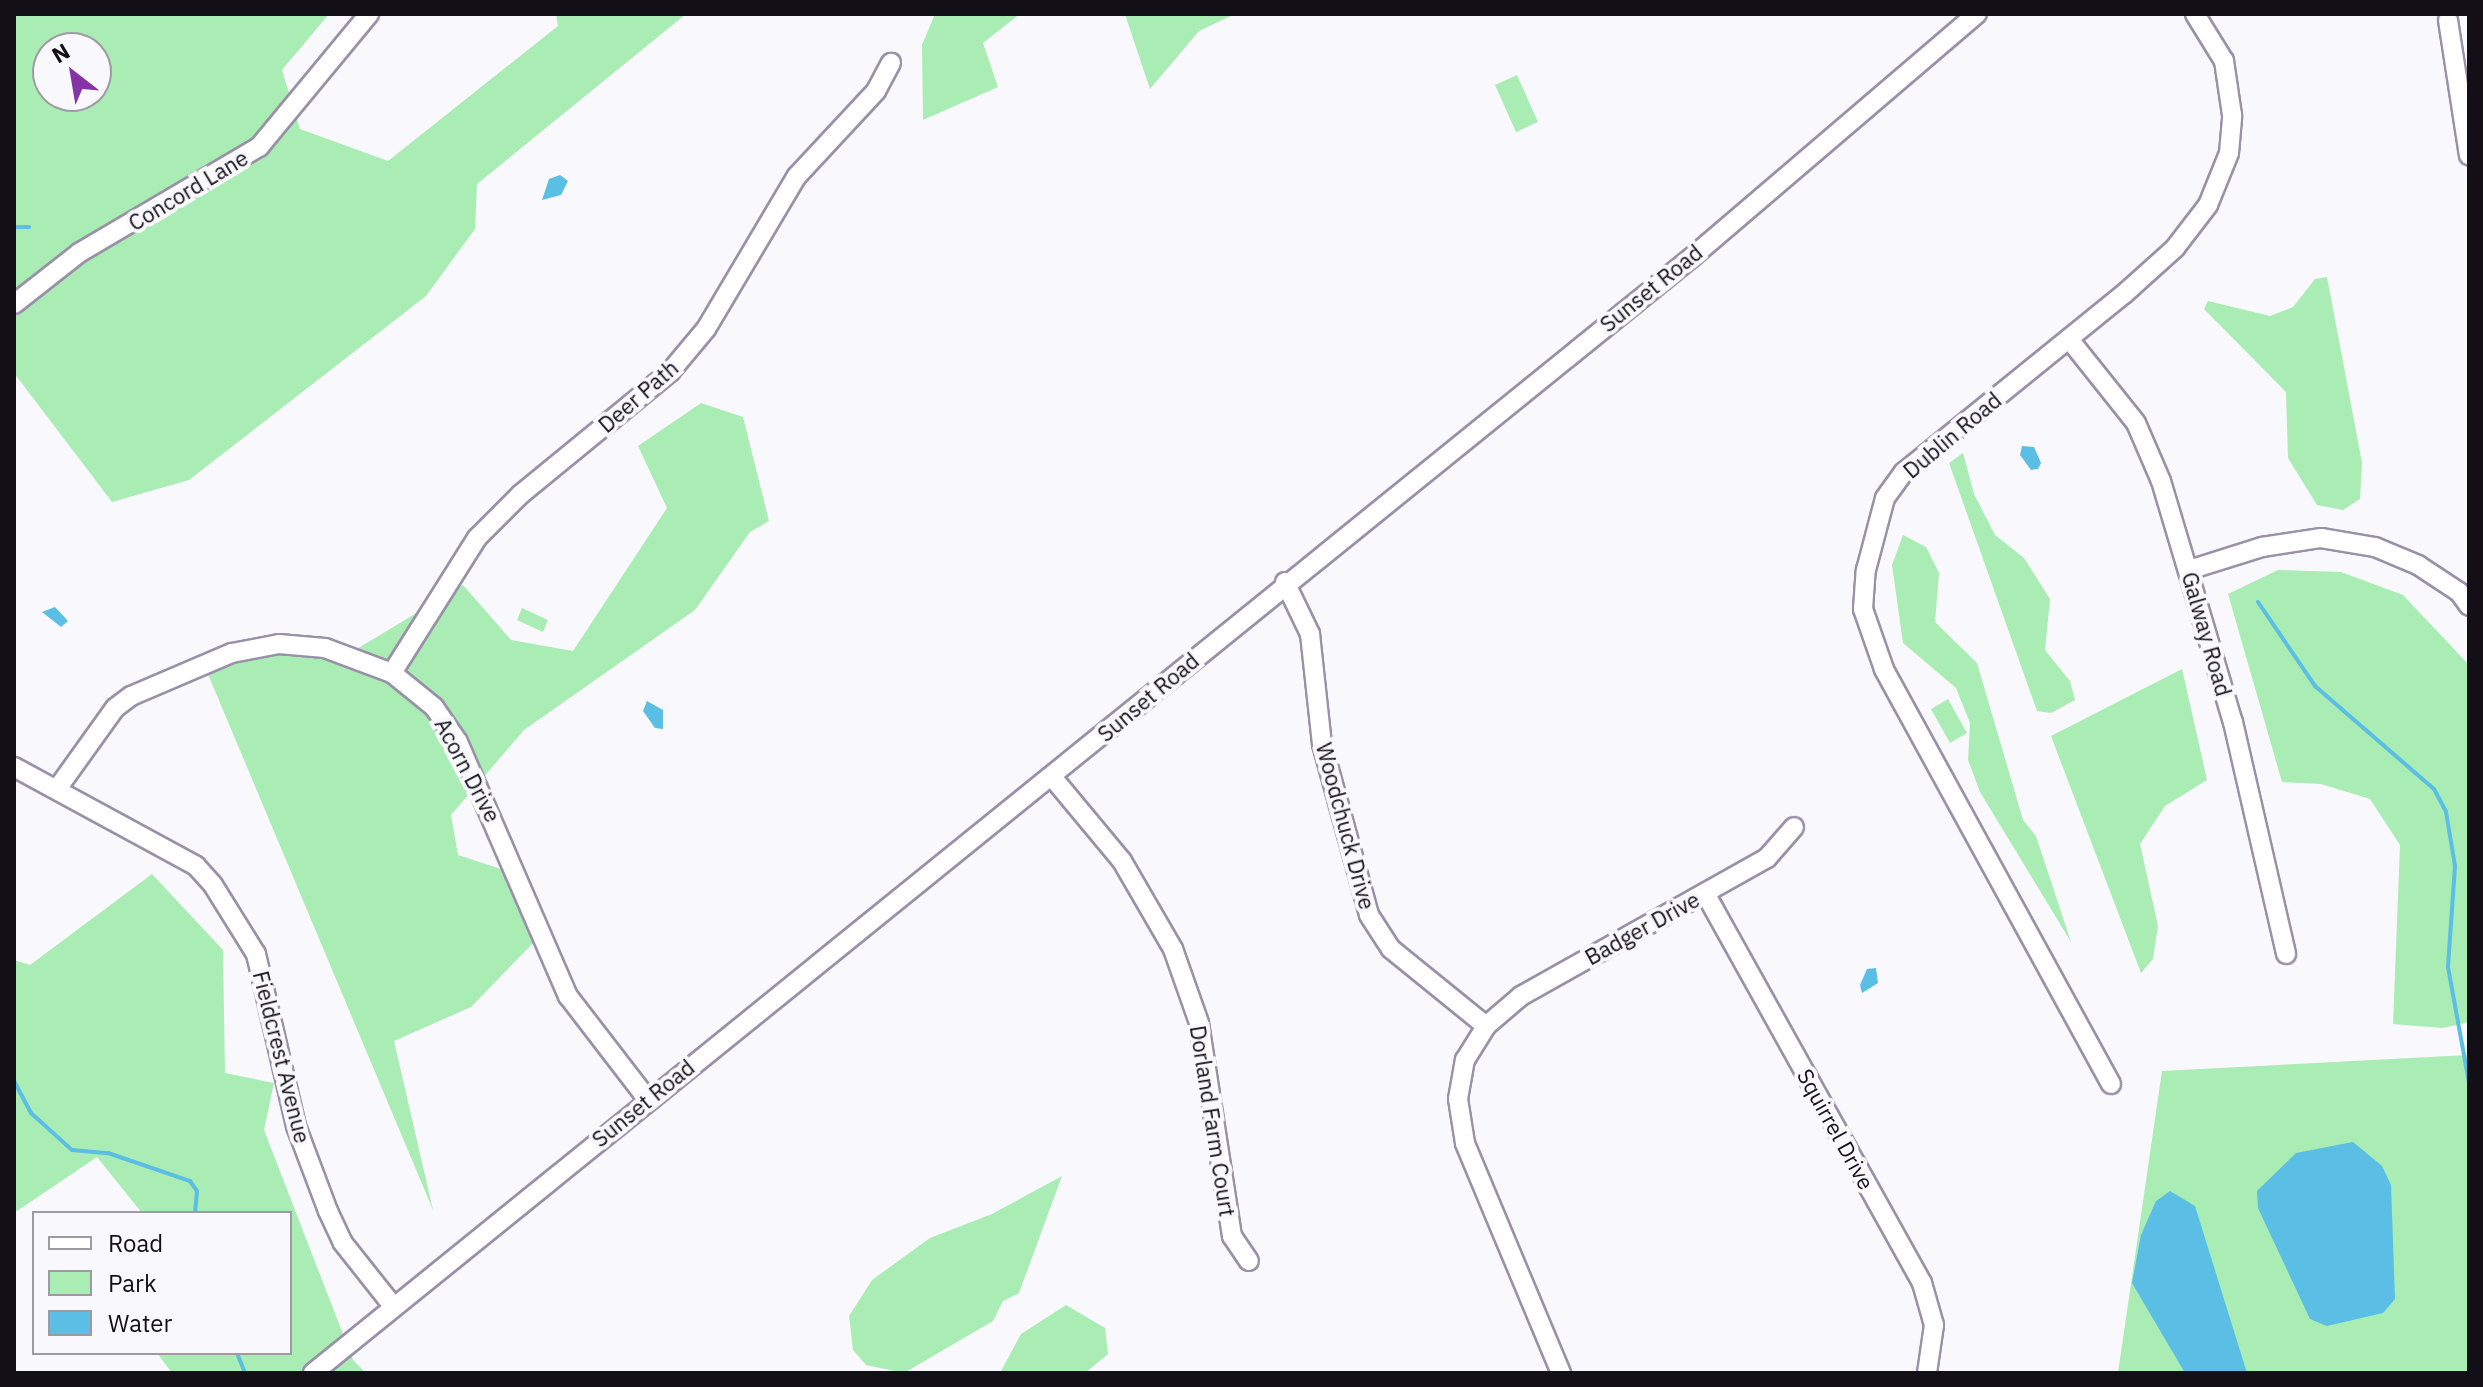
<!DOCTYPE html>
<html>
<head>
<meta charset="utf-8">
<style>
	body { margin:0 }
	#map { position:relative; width:2483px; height:1387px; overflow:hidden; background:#f9f8fd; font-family:"IBM Plex Sans",sans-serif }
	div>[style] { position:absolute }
	.green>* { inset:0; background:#a9ecb4 }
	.water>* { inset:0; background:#5abee5 }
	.stream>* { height:4px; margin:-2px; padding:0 2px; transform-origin:2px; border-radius:2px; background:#5abee5 }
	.roads { filter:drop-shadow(2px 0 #9891a7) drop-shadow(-2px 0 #9891a7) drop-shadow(0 2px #9891a7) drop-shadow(0 -2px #9891a7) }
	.minor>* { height:18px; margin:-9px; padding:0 9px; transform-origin:9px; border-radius:9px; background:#fff }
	span { translate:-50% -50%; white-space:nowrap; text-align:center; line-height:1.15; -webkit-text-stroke:8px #f9f8fd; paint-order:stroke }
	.street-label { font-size:22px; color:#120f17 }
	.frame { position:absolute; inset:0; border:16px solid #120f17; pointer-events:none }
	.legend { position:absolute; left:32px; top:1211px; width:260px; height:144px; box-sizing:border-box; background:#f9f8fd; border:2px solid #9d9ba1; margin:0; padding:10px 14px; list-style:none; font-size:24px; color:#120f17 }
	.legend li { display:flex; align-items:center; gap:16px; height:40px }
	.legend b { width:40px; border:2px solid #9d9ba1 }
	.north { position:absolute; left:32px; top:32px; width:80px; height:80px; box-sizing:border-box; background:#f9f8fd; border:2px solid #9d9ba1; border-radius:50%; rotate:329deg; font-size:22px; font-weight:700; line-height:32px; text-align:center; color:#120f17 }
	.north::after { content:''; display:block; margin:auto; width:28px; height:36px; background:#8434a5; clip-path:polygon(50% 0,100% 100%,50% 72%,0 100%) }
</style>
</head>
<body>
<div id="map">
	<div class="green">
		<div style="clip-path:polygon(evenodd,14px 14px,329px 14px,282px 70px,300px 129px,388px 161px,558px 26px,556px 14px,686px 14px,477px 184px,475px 229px,426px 296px,189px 480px,112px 502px,14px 373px,14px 14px,48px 48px,96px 48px,96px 96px,48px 96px,48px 48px)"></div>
		<div style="clip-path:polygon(935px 14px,1020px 14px,983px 43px,998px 87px,923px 120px,922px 45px)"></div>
		<div style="clip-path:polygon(1125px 14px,1235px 14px,1199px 31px,1150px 89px)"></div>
		<div style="clip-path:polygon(1517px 75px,1538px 122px,1516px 132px,1495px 85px)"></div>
		<div style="clip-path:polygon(2327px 277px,2362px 463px,2360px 499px,2343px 510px,2317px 505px,2288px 458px,2286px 392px,2204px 309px,2208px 301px,2270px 316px,2293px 307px,2315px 279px)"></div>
		<div style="clip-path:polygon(701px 403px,743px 417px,769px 521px,750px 532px,695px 610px,524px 730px,451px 815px,458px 855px,504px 870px,535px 941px,471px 1007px,394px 1041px,433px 1210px,205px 667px,300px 640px,350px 653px,463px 585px,511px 640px,573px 651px,667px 508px,638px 446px)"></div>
		<div style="clip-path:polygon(1963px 453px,1974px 494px,1995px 535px,2024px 558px,2050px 599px,2045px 650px,2070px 681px,2075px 700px,2051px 713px,2037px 711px,1949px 463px)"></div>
		<div style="clip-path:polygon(1903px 535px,1926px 547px,1939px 573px,1935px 622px,1977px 663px,2023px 820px,2036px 836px,2071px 942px,1980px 792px,1968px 760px,1970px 723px,1956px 688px,1903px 643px,1892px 565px)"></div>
		<div style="clip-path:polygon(2278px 570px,2341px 572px,2403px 595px,2469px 665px,2469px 1022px,2443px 1028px,2393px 1024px,2400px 845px,2370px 799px,2321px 784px,2282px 782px,2228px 594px)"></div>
		<div style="clip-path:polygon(522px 608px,548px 620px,543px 632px,517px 620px)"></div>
		<div style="clip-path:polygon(2182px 669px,2207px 780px,2165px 806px,2140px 844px,2158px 926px,2153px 959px,2141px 973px,2051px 736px)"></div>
		<div style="clip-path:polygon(1948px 699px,1967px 733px,1950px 743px,1931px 709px)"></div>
		<div style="clip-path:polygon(152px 874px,223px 950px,225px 1073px,274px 1083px,264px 1130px,353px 1360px,366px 1373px,172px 1373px,157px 1353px,290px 1353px,290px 1213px,142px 1213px,97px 1157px,14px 1213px,14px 960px,30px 965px)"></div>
		<div style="clip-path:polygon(2469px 1055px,2469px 1373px,2118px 1373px,2162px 1071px)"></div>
		<div style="clip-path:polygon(1062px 1176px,1019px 1293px,1003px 1301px,993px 1321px,904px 1373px,866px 1365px,853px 1350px,849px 1316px,872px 1280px,930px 1238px,992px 1214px)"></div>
		<div style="clip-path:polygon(1066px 1305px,1105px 1328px,1108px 1354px,1085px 1373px,1000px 1373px,1021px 1334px)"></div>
	</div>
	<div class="water">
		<div style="clip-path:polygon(560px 175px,568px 181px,561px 195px,542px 200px,549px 179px)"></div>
		<div style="clip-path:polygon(2022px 446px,2034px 447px,2041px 463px,2038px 469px,2031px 470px,2020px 455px)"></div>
		<div style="clip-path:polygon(55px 607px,68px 621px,61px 627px,42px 612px)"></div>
		<div style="clip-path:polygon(647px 701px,663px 710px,663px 729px,655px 728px,643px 711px)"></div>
		<div style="clip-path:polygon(1876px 968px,1878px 983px,1862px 993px,1860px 985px,1867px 969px)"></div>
		<div style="clip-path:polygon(2353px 1142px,2382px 1166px,2391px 1185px,2395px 1299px,2383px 1313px,2327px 1326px,2310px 1319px,2258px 1208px,2257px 1191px,2296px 1153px)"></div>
		<div style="clip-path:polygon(2170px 1191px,2195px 1206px,2247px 1373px,2185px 1373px,2132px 1283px,2141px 1235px,2156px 1201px)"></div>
	</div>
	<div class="stream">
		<div style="left:14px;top:227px;width:15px"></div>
		<div style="left:2258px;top:602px;width:102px;rotate:55.8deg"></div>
		<div style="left:2315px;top:686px;width:157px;rotate:40.9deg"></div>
		<div style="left:2434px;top:789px;width:26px;rotate:62deg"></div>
		<div style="left:2446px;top:812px;width:55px;rotate:80.5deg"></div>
		<div style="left:2455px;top:866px;width:101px;rotate:94deg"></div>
		<div style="left:2448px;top:967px;width:118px;rotate:79.7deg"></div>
		<div style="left:14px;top:1081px;width:36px;rotate:62deg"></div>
		<div style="left:31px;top:1113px;width:55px;rotate:42.1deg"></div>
		<div style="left:72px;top:1150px;width:36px;rotate:5deg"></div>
		<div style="left:108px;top:1153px;width:87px;rotate:18.9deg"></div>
		<div style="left:190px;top:1181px;width:12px;rotate:55deg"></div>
		<div style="left:197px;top:1191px;width:22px;rotate:95deg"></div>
		<div style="left:237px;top:1353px;width:22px;rotate:68deg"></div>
	</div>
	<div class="roads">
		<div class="minor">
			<div style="left:2448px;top:20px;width:137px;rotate:81.2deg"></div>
			<div style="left:14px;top:304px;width:83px;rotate:-38.1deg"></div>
			<div style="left:79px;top:253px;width:209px;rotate:-30.5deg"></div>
			<div style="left:259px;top:147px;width:173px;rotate:-50.4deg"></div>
			<div style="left:2069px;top:339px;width:107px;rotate:51.4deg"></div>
			<div style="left:2136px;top:423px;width:63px;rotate:66.7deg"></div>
			<div style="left:2161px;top:481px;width:252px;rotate:73.4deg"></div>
			<div style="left:2233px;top:722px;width:238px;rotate:77.1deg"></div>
			<div style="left:2189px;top:570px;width:77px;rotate:-17.5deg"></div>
			<div style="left:2262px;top:547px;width:60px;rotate:-8.7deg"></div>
			<div style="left:2321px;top:538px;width:55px;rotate:9.5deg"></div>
			<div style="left:2375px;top:547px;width:47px;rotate:22.7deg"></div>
			<div style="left:2418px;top:565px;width:49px;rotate:33.4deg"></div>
			<div style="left:2459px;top:592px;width:17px;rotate:54deg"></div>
			<div style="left:1285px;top:582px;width:58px;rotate:64.3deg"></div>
			<div style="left:1310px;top:634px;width:111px;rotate:83.8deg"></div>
			<div style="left:1322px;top:744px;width:177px;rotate:74.6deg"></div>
			<div style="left:1369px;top:915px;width:40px;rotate:57.1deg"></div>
			<div style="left:1391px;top:949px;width:122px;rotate:39deg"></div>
			<div style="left:392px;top:673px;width:160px;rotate:-57.8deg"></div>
			<div style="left:477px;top:538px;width:62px;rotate:-45deg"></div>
			<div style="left:521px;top:494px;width:193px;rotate:-39.3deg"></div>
			<div style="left:670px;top:372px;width:56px;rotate:-50.1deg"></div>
			<div style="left:706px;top:329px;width:178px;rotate:-59.3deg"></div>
			<div style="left:797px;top:176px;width:116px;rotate:-47.1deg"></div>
			<div style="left:876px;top:91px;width:32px;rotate:-62deg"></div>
			<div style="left:14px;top:767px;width:207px;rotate:28.5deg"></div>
			<div style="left:196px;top:866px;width:25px;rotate:48deg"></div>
			<div style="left:213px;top:885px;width:81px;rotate:58.1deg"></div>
			<div style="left:256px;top:954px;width:177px;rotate:76.9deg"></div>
			<div style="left:296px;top:1126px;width:91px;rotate:69.4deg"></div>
			<div style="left:328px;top:1211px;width:35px;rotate:65deg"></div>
			<div style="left:343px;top:1243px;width:80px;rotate:51.6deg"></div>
			<div style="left:1053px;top:778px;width:108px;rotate:50.3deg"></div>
			<div style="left:1122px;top:861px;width:102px;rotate:59.9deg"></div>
			<div style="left:1173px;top:949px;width:78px;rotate:70.6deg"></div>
			<div style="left:1199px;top:1023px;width:216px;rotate:81.2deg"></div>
			<div style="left:1232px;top:1236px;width:30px;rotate:56deg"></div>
			<div style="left:57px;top:789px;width:100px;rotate:-54.4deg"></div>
			<div style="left:115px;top:708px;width:20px;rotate:-37deg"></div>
			<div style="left:131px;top:696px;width:110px;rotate:-23.1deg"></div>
			<div style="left:232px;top:653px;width:48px;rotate:-10.8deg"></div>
			<div style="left:279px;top:644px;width:46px;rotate:5deg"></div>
			<div style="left:325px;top:648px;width:72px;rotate:20.5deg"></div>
			<div style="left:392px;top:673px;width:54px;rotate:39deg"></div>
			<div style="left:434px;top:707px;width:42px;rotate:55.6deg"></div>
			<div style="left:458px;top:742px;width:277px;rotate:66.6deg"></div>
			<div style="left:568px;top:996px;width:131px;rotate:52.4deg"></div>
			<div style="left:1705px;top:893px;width:446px;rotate:60.9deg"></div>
			<div style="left:1922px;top:1283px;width:44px;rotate:74.1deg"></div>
			<div style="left:1934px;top:1325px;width:49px;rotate:98.3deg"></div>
			<div style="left:2111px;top:1084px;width:473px;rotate:-118.7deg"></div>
			<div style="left:1884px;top:669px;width:64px;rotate:-109.3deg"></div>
			<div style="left:1863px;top:609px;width:39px;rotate:-86deg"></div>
			<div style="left:1866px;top:570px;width:74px;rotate:-75.2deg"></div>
			<div style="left:1885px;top:498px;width:32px;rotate:-54deg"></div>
			<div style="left:1904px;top:472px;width:283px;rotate:-39deg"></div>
			<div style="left:2124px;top:294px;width:69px;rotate:-42deg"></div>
			<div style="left:2175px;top:248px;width:54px;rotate:-52.5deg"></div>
			<div style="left:2208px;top:205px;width:56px;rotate:-68deg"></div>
			<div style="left:2229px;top:153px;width:38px;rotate:-85deg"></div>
			<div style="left:2232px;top:115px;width:55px;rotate:-98.4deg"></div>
			<div style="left:2224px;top:61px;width:55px;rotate:-121.7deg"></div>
			<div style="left:313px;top:1373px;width:1773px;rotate:-38.98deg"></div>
			<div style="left:1691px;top:258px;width:376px;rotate:-40.5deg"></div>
			<div style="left:1561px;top:1373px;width:249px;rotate:-112.7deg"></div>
			<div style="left:1465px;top:1143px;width:45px;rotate:-99deg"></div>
			<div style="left:1458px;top:1099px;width:40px;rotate:-80deg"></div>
			<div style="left:1465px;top:1060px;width:40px;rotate:-58deg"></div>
			<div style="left:1486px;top:1026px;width:46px;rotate:-40.6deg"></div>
			<div style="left:1521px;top:996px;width:282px;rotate:-29.3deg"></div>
			<div style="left:1767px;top:858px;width:41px;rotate:-48.9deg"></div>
		</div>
	</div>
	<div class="street-label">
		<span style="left:188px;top:190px;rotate:-31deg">Concord Lane</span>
		<span style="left:1651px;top:288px;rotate:-39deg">Sunset Road</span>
		<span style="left:638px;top:396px;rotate:-41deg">Deer Path</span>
		<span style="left:1952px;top:435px;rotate:-40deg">Dublin Road</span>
		<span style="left:2207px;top:634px;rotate:74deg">Galway Road</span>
		<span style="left:1148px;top:697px;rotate:-40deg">Sunset Road</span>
		<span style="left:468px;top:770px;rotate:62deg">Acorn Drive</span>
		<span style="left:1346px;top:826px;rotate:75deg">Woodchuck Drive</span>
		<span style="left:1642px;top:928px;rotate:-29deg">Badger Drive</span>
		<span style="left:282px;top:1057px;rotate:76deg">Fieldcrest Avenue</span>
		<span style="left:643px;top:1103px;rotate:-39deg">Sunset Road</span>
		<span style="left:1213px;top:1121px;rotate:81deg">Dorland Farm Court</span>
		<span style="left:1836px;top:1129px;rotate:61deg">Squirrel Drive</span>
	</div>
	<div class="frame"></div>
	<ul class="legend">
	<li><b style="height:10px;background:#fff"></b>Road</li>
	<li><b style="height:22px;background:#a9ecb4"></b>Park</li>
	<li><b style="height:22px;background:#5abee5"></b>Water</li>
	</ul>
	<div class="north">N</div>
</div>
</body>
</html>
